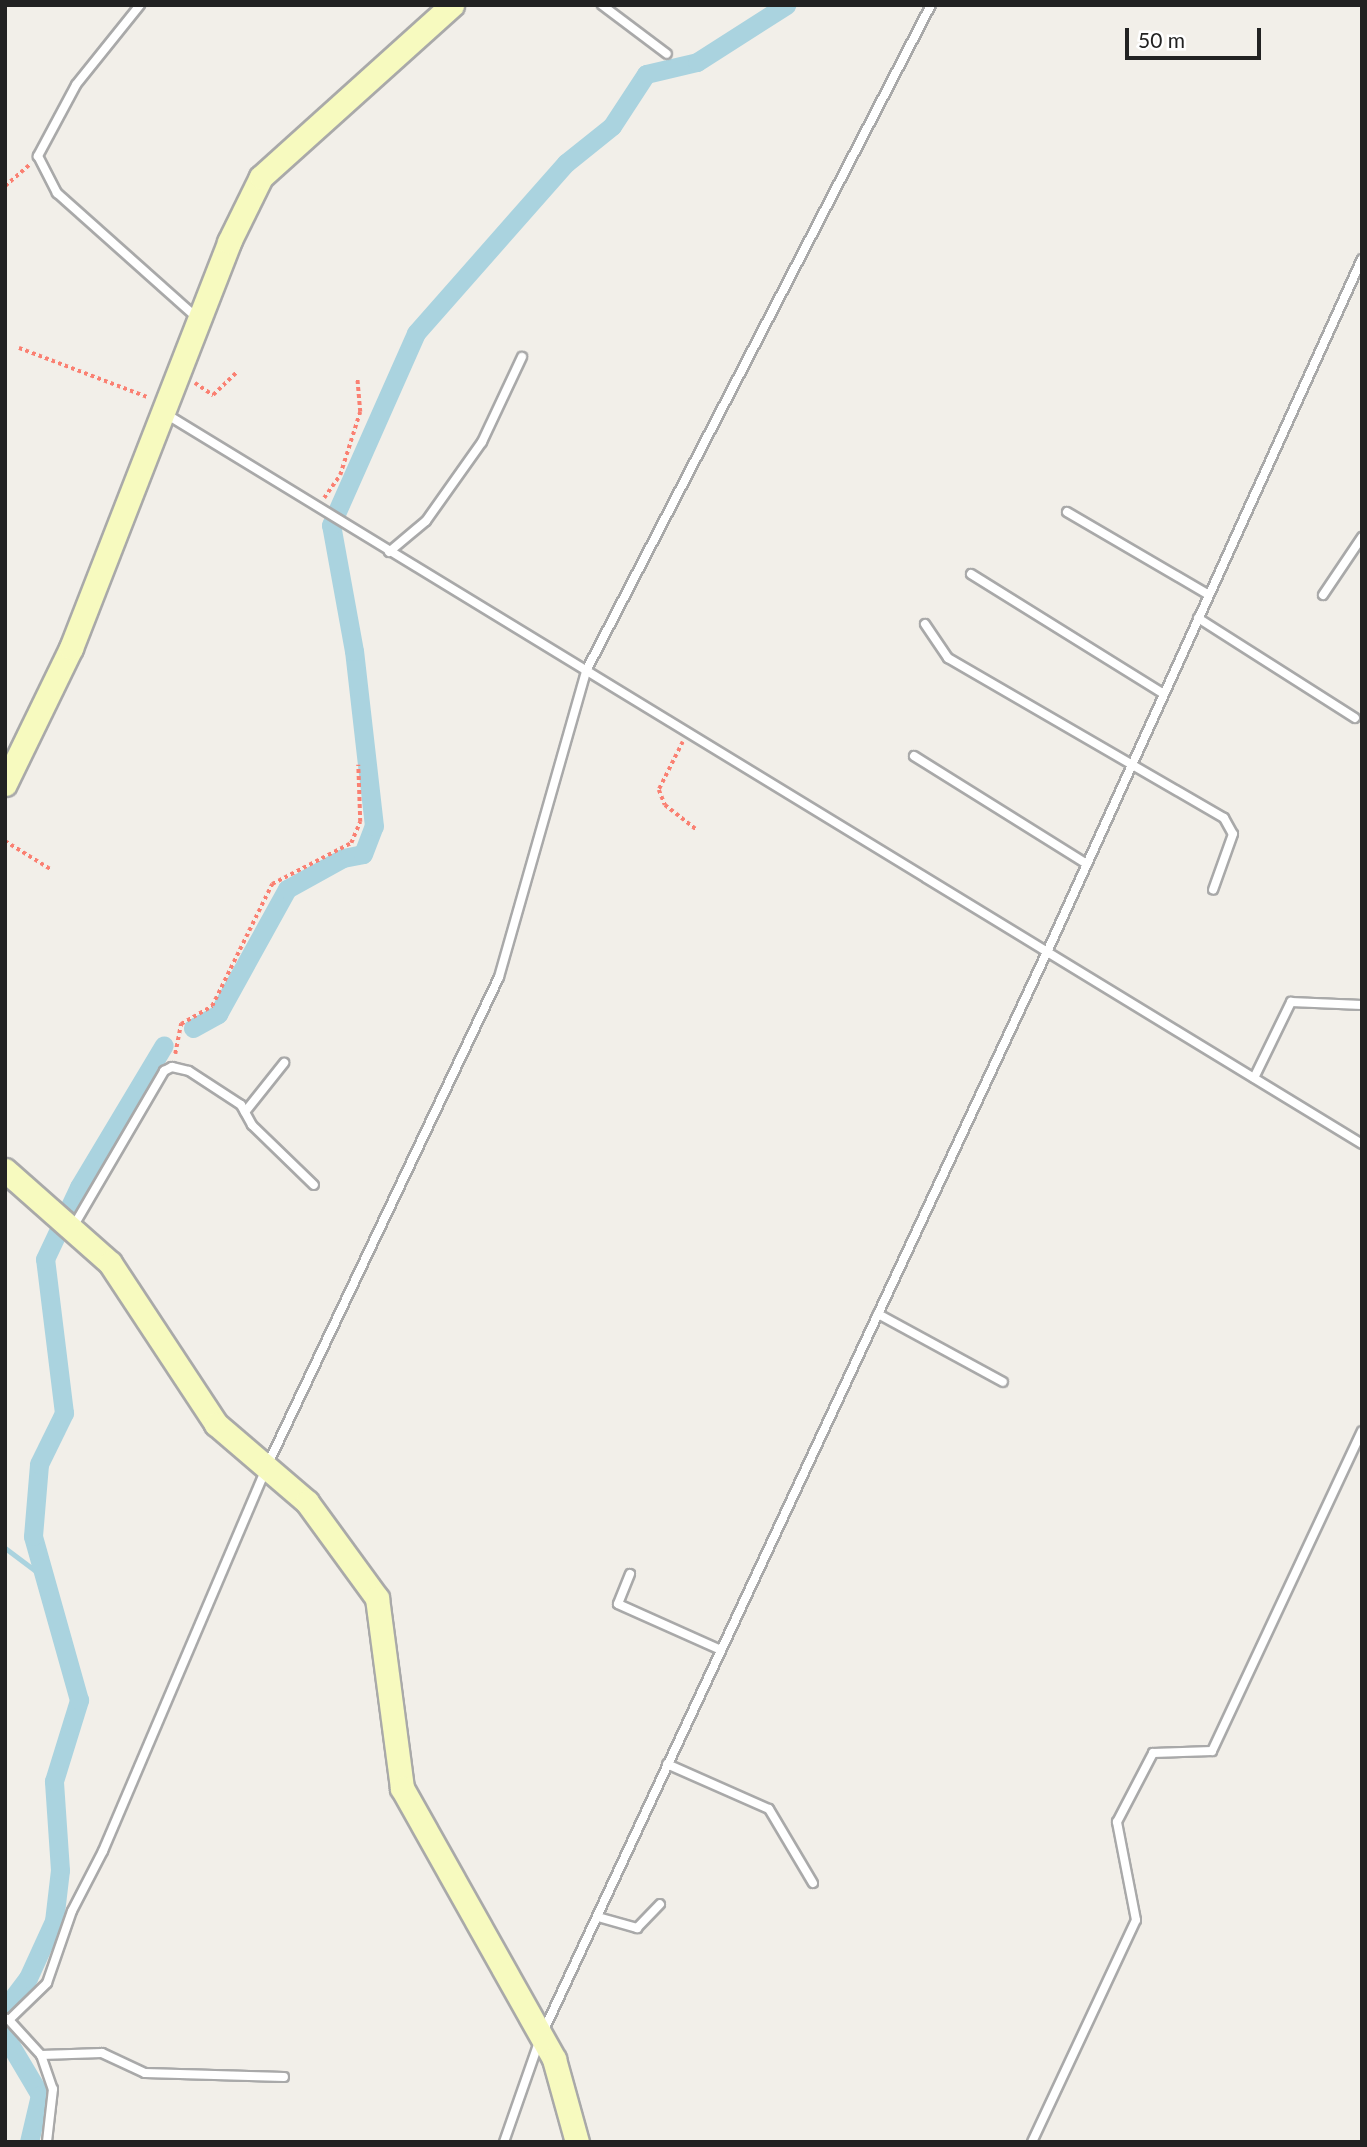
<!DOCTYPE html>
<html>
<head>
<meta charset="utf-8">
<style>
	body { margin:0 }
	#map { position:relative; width:1367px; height:2147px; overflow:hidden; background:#f2efe9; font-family:Lato,sans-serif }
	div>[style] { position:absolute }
	.stream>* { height:5px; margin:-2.5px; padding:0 2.5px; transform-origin:2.5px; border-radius:2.5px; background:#aad3df }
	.canal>* { height:19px; margin:-9.5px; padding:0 9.5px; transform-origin:9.5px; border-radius:9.5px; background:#aad3df }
	.path>* { height:3.5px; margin-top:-1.75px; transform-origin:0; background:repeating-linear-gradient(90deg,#fa8072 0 3.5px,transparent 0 7px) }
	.roads { filter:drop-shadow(2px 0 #a9a9a9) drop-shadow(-2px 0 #a9a9a9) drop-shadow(0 2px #a9a9a9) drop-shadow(0 -2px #a9a9a9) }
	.lane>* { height:8px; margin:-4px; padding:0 4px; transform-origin:4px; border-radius:4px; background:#fff }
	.secondary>* { height:23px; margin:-11.5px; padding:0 11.5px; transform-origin:11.5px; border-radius:11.5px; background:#f7fabf }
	span { translate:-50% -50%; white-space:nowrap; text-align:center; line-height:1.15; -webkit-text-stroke:6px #fff; paint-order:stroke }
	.frame { position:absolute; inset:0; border:7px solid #222; pointer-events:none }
	.scale { position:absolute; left:1125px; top:28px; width:136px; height:32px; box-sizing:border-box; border:4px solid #222; border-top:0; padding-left:9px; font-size:21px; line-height:24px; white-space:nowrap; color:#222; -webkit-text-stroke:5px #fff; paint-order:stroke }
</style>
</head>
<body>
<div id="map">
	<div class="stream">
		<div style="left:5px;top:1548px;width:50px;rotate:36.9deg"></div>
	</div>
	<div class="canal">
		<div style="left:193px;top:1028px;width:29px;rotate:-29deg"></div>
		<div style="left:218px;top:1014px;width:143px;rotate:-61.1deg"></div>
		<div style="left:287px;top:889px;width:64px;rotate:-29deg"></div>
		<div style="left:343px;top:858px;width:20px;rotate:-11deg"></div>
		<div style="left:363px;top:854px;width:30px;rotate:-69deg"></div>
		<div style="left:374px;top:826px;width:176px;rotate:-96.5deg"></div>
		<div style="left:354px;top:651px;width:128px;rotate:-100.3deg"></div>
		<div style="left:331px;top:525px;width:210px;rotate:-66.1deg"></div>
		<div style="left:416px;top:333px;width:227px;rotate:-48.6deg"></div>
		<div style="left:566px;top:163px;width:59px;rotate:-38.8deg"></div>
		<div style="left:612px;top:126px;width:62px;rotate:-56.8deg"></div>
		<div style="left:646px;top:74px;width:52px;rotate:-13.2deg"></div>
		<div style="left:697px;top:62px;width:106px;rotate:-32.6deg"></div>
		<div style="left:9px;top:2003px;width:31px;rotate:-53deg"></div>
		<div style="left:28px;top:1978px;width:63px;rotate:-65.5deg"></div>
		<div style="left:54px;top:1921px;width:51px;rotate:-83.3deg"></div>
		<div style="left:60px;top:1870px;width:89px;rotate:-93.9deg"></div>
		<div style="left:54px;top:1781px;width:85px;rotate:-72.8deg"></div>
		<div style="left:79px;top:1700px;width:170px;rotate:-105.7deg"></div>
		<div style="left:33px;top:1536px;width:72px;rotate:-85.2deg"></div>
		<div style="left:39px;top:1464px;width:57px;rotate:-63.9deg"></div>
		<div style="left:64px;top:1413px;width:155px;rotate:-97deg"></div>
		<div style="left:45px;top:1259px;width:80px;rotate:-64.7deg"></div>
		<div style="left:79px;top:1187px;width:165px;rotate:-59.1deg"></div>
		<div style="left:5px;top:2036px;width:69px;rotate:59.3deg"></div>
		<div style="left:40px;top:2095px;width:48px;rotate:103.2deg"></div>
	</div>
	<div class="path">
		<div style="left:5px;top:186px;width:33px;rotate:-41deg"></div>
		<div style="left:19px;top:348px;width:137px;rotate:20.9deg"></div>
		<div style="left:195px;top:383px;width:22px;rotate:34deg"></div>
		<div style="left:213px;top:395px;width:32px;rotate:-44deg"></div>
		<div style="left:324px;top:498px;width:28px;rotate:-55deg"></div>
		<div style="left:340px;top:475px;width:66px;rotate:-72.4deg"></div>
		<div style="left:360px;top:412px;width:34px;rotate:-95deg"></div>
		<div style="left:683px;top:742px;width:54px;rotate:116.6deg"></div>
		<div style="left:659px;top:790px;width:16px;rotate:68deg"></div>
		<div style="left:665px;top:805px;width:41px;rotate:38deg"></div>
		<div style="left:5px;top:841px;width:55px;rotate:31.7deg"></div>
		<div style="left:175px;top:1054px;width:31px;rotate:-79deg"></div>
		<div style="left:181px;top:1024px;width:36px;rotate:-30deg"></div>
		<div style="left:212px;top:1006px;width:136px;rotate:-63.8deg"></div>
		<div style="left:272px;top:884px;width:89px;rotate:-27.4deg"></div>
		<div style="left:351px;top:843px;width:23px;rotate:-67deg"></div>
		<div style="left:360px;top:822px;width:57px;rotate:-92deg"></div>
	</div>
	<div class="roads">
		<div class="lane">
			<div style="left:140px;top:5px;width:102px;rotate:128.7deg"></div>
			<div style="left:76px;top:85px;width:81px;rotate:118.2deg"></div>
			<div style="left:38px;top:156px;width:42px;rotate:62.8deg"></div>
			<div style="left:57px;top:193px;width:186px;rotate:41.7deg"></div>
			<div style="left:602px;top:5px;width:81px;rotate:37deg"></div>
			<div style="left:166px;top:414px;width:1401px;rotate:31.4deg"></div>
			<div style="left:1067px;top:512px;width:164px;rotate:30.3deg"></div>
			<div style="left:389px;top:552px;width:48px;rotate:-40deg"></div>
			<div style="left:426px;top:521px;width:97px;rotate:-54.7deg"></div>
			<div style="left:482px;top:442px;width:94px;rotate:-64.8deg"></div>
			<div style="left:971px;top:574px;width:227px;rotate:31.9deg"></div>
			<div style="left:1323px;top:595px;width:70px;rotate:-56.1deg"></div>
			<div style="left:1198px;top:618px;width:186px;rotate:32.5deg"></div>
			<div style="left:925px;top:624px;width:41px;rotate:55.9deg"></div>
			<div style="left:948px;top:658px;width:319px;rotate:30.1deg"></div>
			<div style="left:1224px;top:818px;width:18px;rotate:61deg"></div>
			<div style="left:1233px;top:834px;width:59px;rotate:109.7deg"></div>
			<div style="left:914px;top:756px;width:204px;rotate:32deg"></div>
			<div style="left:1254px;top:1078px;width:85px;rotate:-64deg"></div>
			<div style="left:1291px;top:1002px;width:71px;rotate:2.4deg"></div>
			<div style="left:245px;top:1112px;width:63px;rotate:-51.5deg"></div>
			<div style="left:73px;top:1227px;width:181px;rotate:-59.7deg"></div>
			<div style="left:164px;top:1071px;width:9px;rotate:-27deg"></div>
			<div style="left:172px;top:1067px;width:17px;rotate:13deg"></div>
			<div style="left:189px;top:1071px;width:62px;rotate:33.2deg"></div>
			<div style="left:241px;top:1105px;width:23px;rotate:61deg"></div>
			<div style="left:252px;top:1125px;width:86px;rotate:44.1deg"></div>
			<div style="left:878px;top:1314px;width:142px;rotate:28.5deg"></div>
			<div style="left:630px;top:1574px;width:32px;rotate:112deg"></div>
			<div style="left:618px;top:1604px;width:113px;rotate:24.1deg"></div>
			<div style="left:667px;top:1764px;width:111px;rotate:23.8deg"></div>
			<div style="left:769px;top:1809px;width:86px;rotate:59.3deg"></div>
			<div style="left:598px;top:1917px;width:41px;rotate:15.8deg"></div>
			<div style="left:637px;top:1928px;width:33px;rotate:-46deg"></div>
			<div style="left:5px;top:2018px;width:4px;rotate:27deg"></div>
			<div style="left:9px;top:2020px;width:53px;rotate:-44.2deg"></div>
			<div style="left:47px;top:1983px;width:76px;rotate:-70.9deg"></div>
			<div style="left:72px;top:1911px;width:68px;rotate:-62.7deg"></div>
			<div style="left:103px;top:1851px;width:416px;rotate:-66.9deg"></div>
			<div style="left:266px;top:1468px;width:543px;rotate:-64.61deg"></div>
			<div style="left:499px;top:977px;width:318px;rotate:-74.1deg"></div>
			<div style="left:586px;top:671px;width:750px;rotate:-62.62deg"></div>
			<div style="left:9px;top:2020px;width:47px;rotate:47.6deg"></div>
			<div style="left:41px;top:2055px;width:36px;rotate:71deg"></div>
			<div style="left:53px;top:2089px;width:53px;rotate:96.5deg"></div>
			<div style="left:544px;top:2030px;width:1190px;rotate:-64.99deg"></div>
			<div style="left:1047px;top:952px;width:761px;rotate:-65.56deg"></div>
			<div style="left:41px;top:2055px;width:61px;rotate:-1.9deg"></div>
			<div style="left:102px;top:2053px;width:47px;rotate:24.9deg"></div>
			<div style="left:145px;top:2073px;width:139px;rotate:1.6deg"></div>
			<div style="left:504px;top:2142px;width:106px;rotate:-70.7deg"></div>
			<div style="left:1032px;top:2142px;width:245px;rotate:-64.9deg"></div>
			<div style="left:1136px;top:1920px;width:100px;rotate:-101deg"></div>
			<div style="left:1117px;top:1822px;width:78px;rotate:-62.4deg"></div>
			<div style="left:1153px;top:1753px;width:59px;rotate:-1.9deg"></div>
			<div style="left:1212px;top:1751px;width:353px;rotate:-64.9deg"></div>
		</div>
		<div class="secondary">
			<div style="left:5px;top:784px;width:151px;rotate:-64.1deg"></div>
			<div style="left:71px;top:648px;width:436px;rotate:-68.7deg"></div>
			<div style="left:229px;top:242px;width:72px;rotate:-63.8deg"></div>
			<div style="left:261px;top:177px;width:257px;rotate:-42deg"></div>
			<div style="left:5px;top:1170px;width:140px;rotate:41.5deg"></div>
			<div style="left:110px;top:1263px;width:193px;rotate:56.6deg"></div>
			<div style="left:216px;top:1424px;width:120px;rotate:40.6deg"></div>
			<div style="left:307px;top:1502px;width:119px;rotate:53.9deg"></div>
			<div style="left:377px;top:1598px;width:192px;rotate:82.5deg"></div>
			<div style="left:402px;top:1788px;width:311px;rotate:60.7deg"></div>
			<div style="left:554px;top:2059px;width:86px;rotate:74.5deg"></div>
		</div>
	</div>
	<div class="frame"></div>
	<div class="scale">50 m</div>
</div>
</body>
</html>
